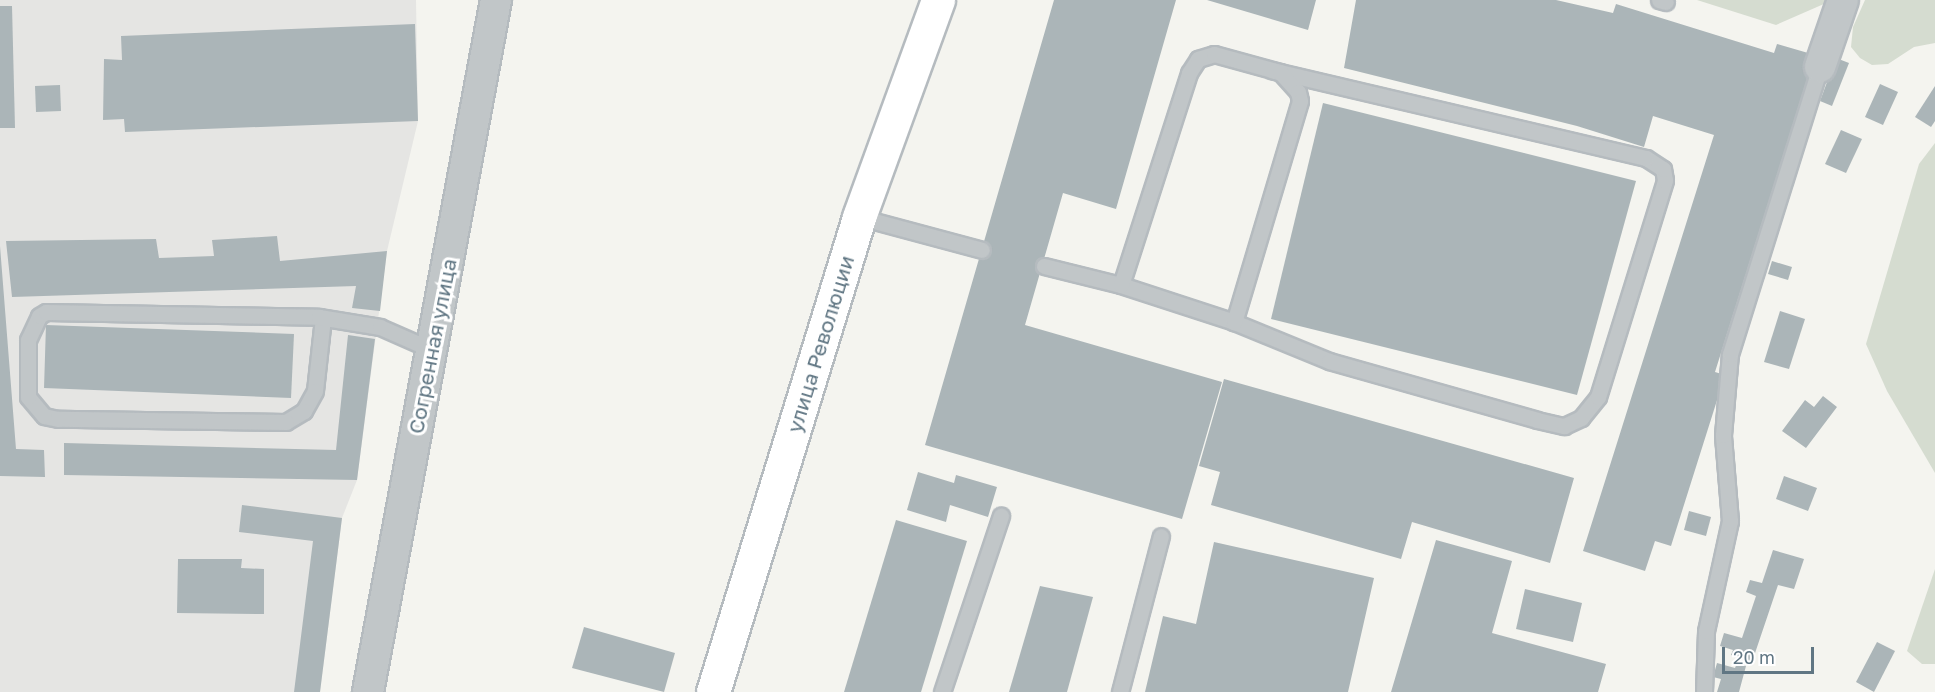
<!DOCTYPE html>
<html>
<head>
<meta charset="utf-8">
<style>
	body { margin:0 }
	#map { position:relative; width:1935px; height:692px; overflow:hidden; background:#f4f4ef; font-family:"Golos Text",sans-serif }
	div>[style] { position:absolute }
	.built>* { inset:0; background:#e5e5e3 }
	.green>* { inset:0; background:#d5dcd0 }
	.building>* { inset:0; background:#abb5b8 }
	.roads { filter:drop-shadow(2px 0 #b5bbbf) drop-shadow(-2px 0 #b5bbbf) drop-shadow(0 2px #b5bbbf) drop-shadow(0 -2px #b5bbbf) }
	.service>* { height:15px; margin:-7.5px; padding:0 7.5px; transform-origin:7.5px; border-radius:7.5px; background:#c1c6c8 }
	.minor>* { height:30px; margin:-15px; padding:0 15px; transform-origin:15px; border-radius:15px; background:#c1c6c8 }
	.secondary>* { height:33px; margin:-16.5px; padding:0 16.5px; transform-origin:16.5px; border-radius:16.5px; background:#fff }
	span { translate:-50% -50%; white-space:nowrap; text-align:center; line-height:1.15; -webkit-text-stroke:6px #fff; paint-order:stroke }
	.street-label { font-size:21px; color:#607683 }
	.scale { position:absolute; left:1722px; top:647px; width:92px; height:27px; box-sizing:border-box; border:3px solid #607683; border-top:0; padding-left:8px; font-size:18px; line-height:21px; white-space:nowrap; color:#607683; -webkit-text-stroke:4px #fff; paint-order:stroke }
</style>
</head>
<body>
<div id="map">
	<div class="built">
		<div style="clip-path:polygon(0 0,416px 0,418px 121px,387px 251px,357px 480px,342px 518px,320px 692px,0 692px)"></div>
	</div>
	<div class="green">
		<div style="clip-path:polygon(1697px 0,1833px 0,1776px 25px)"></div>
		<div style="clip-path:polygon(1865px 0,1935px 0,1935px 43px,1914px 47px,1888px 64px,1872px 65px,1860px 58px,1851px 47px,1853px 27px)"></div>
		<div style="clip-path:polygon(1935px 143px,1935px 473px,1887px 391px,1866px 344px,1919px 164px)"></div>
		<div style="clip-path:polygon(1935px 569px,1935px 664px,1922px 664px,1907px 651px)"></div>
	</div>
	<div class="building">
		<div style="clip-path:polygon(1054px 0,1176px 0,1116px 209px,1063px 193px,1025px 325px,1222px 382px,1182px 519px,925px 445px)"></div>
		<div style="clip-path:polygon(1207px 0,1316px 0,1308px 30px)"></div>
		<div style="clip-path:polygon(1356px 0,1556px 0,1613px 13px,1616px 4px,1774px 53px,1777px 44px,1815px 55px,1715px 372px,1725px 375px,1671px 546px,1655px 541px,1645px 571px,1583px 551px,1714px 135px,1653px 116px,1644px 147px,1577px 126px,1344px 68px)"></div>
		<div style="clip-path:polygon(0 6px,12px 6px,15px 128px,0 128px)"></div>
		<div style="clip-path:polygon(415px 24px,418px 121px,125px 132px,124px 119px,103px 120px,104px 59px,122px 60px,121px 36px)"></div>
		<div style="clip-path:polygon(1836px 58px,1849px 63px,1832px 106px,1820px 101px)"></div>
		<div style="clip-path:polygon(1880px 84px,1898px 92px,1883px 125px,1865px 117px)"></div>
		<div style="clip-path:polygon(60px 85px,61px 111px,36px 112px,35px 86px)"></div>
		<div style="clip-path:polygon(1935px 86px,1935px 121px,1931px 127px,1915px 117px)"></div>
		<div style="clip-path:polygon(1323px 103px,1636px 181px,1577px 395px,1271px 319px)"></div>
		<div style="clip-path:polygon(1841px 130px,1862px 139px,1846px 173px,1825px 164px)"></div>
		<div style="clip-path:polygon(277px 236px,280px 261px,387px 251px,380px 311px,352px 308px,356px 286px,12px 297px,6px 241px,156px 239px,159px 258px,214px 256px,212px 240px)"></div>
		<div style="clip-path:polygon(0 246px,16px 449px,44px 450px,45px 477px,0 476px)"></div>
		<div style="clip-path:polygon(1772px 261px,1792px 267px,1788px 280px,1768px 274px)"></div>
		<div style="clip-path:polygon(1780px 311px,1805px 319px,1789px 369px,1764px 362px)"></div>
		<div style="clip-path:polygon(46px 325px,294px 334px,291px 398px,44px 388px)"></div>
		<div style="clip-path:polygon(348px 335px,375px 339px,357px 480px,64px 475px,64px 443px,336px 450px)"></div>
		<div style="clip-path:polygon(1224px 379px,1574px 478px,1550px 563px,1412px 522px,1401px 559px,1211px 505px,1220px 472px,1199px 466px)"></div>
		<div style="clip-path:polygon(1823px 396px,1837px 407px,1806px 448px,1782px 431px,1805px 400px,1814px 407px)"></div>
		<div style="clip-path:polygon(918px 472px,954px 483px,956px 475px,997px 487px,988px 517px,950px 505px,946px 522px,907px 510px)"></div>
		<div style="clip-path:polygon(1784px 476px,1817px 488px,1808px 511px,1776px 499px)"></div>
		<div style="clip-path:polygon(242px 505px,342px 518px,320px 692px,294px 692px,313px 541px,239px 532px)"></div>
		<div style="clip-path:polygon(1689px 511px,1711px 517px,1706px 536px,1684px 530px)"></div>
		<div style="clip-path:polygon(896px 520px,967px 541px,921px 692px,844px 692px)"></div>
		<div style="clip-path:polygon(1436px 540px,1512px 561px,1492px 633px,1606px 664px,1598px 692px,1391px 692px)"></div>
		<div style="clip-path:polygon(1214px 542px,1374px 578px,1348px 692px,1145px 692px,1163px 616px,1196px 624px)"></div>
		<div style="clip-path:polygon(1773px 550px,1804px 559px,1794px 589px,1778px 585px,1752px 662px,1731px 655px,1733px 650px,1720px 646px,1724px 633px,1742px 638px,1756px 596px,1746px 592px,1750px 580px,1762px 583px)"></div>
		<div style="clip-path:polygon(178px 559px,242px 559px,241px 568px,264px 569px,264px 614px,177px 613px)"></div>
		<div style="clip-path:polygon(1040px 586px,1093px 597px,1067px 692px,1009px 692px)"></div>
		<div style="clip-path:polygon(1525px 589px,1582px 603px,1573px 642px,1516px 629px)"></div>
		<div style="clip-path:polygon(584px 627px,675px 653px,664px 692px,572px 668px)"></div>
		<div style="clip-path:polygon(1877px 642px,1895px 651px,1874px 692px,1856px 682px)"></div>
		<div style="clip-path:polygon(1717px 663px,1735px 668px,1737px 663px,1746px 666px,1739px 692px,1717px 692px,1721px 679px,1713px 677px)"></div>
	</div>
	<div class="roads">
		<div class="service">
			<div style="left:1659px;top:0;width:7px;rotate:16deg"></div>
			<div style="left:859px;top:217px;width:127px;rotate:15deg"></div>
			<div style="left:1044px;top:266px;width:79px;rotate:13.9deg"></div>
			<div style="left:1121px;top:285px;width:119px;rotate:18.1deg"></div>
			<div style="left:1234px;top:322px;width:103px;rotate:22.3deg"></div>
			<div style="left:1329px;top:361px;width:216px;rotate:15.8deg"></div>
			<div style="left:1537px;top:420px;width:28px;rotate:13deg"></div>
			<div style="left:1564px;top:426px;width:19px;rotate:-25deg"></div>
			<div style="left:1581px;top:418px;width:27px;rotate:-51deg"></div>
			<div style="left:1598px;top:397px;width:227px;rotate:-72.8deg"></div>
			<div style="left:1665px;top:180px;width:11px;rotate:-100deg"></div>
			<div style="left:1663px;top:169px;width:20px;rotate:-147deg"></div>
			<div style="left:1646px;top:158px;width:384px;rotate:-166.8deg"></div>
			<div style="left:1121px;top:285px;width:223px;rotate:-72.2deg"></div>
			<div style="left:1189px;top:73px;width:17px;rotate:-57deg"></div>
			<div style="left:1198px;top:59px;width:17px;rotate:-17deg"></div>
			<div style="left:1214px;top:54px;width:68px;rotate:15.3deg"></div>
			<div style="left:1280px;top:72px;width:27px;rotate:48deg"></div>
			<div style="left:1298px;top:92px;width:9px;rotate:77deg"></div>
			<div style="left:1300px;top:101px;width:231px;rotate:106.6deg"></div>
			<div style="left:323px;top:318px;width:73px;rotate:96.3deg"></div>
			<div style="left:315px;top:391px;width:23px;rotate:119deg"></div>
			<div style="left:304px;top:411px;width:21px;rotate:149deg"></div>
			<div style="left:286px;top:422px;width:228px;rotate:-179.2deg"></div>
			<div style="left:58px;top:419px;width:14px;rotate:-168deg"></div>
			<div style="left:44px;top:416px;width:25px;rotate:-130deg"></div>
			<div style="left:28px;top:397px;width:57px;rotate:-90deg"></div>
			<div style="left:28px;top:340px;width:26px;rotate:-65deg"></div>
			<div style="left:39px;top:316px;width:8px;rotate:-30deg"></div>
			<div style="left:46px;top:312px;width:273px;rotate:1deg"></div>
			<div style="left:319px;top:317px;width:62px;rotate:9.3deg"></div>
			<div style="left:380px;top:327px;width:55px;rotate:23.7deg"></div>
			<div style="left:942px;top:692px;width:186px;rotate:-71.5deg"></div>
			<div style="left:1120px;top:692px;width:161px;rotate:-75.3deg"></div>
			<div style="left:1704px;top:692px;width:61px;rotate:-88.1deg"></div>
			<div style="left:1706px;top:631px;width:113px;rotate:-77.7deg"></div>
			<div style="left:1730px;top:521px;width:86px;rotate:-94.7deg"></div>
			<div style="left:1723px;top:435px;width:81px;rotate:-85.1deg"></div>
			<div style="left:1730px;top:354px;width:301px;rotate:-72.6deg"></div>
		</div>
		<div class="minor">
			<div style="left:1820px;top:67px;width:71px;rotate:-71.1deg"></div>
			<div style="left:368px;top:692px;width:704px;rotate:-79.52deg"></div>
		</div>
		<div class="secondary">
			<div style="left:713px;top:692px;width:497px;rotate:-72.9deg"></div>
			<div style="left:859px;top:217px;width:231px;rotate:-70deg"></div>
		</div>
	</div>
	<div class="street-label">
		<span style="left:820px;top:344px;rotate:-73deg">улица Революции</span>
		<span style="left:432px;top:346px;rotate:-79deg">Согренная улица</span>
	</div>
	<div class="scale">20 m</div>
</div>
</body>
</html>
